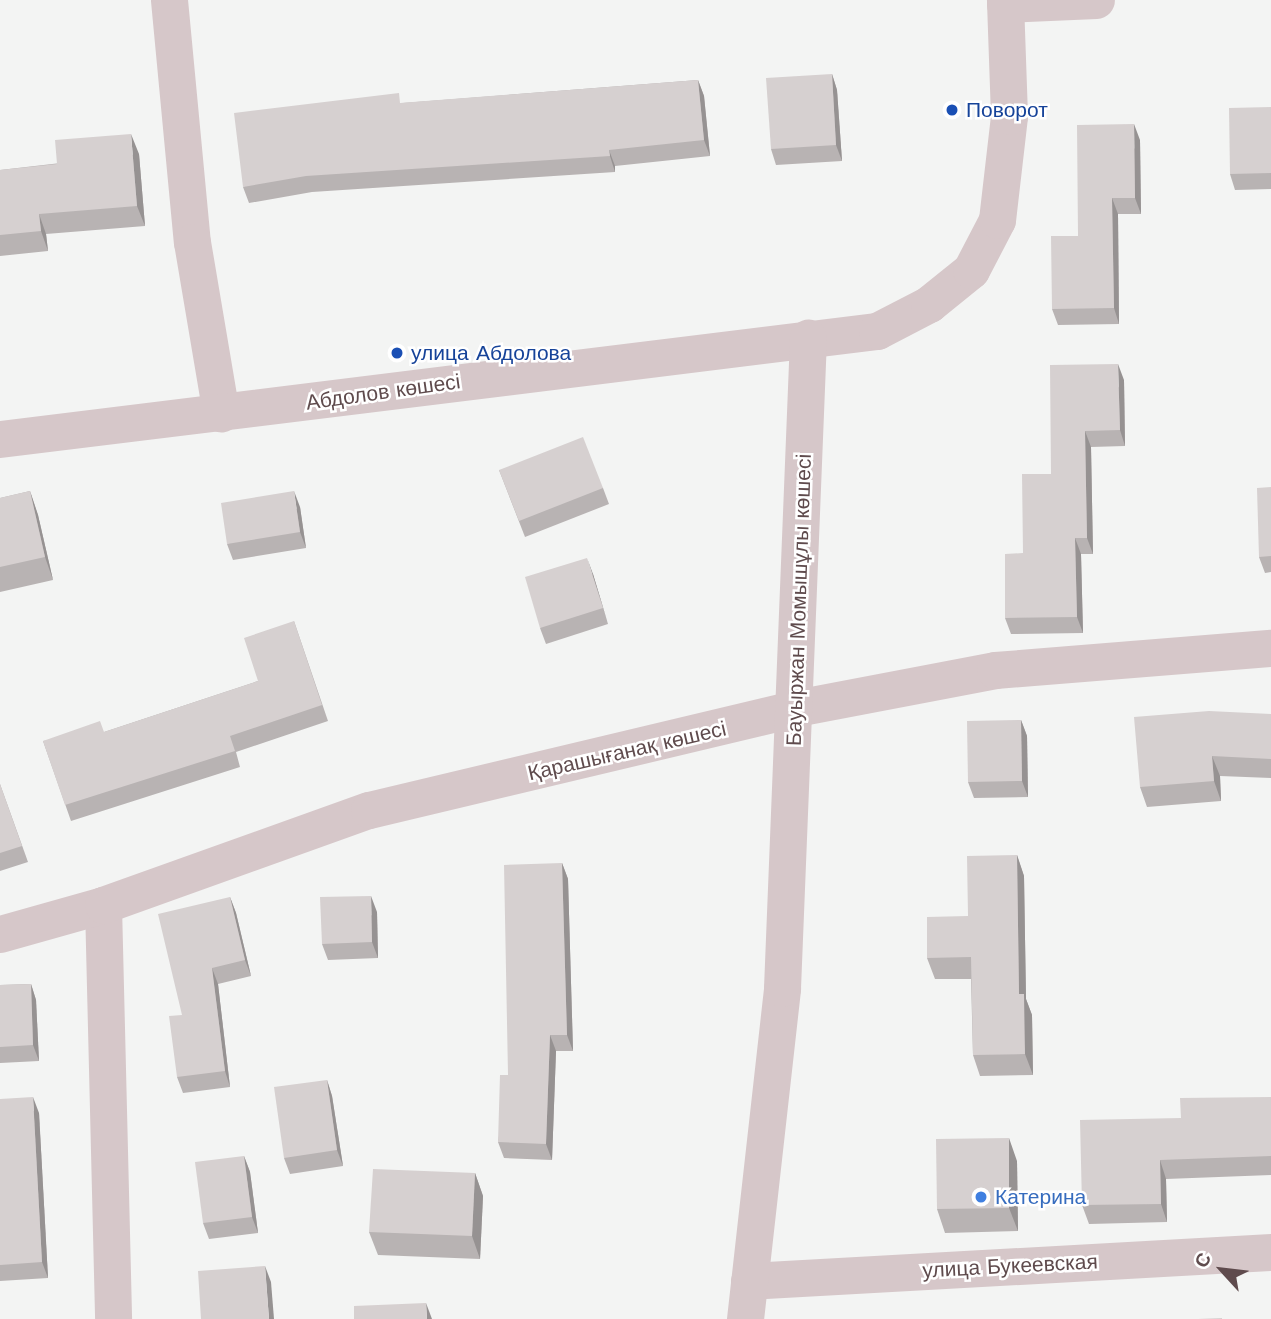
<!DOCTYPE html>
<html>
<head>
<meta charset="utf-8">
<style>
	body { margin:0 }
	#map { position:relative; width:1271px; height:1319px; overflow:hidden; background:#f3f4f3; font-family:"Work Sans",sans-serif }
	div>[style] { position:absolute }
	.minor>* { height:37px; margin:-18.5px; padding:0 18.5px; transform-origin:18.5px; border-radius:18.5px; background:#d6c7c9 }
	.wall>* { inset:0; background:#b8b3b3 }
	.shaded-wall>* { inset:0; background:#969292 }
	.building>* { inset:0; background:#d6d0d0 }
	.dots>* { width:19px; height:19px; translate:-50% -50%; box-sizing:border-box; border:4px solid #fff; border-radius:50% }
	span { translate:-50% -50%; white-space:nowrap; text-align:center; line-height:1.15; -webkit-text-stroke:5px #fff; paint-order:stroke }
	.transit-label { font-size:21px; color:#164399 }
	.left { translate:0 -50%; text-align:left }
	.street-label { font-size:21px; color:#5f4b4d }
	.shop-label { font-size:21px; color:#366cbe }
	.north { position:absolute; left:1187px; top:1235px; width:70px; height:70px; -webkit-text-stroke:5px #fff; paint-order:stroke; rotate:297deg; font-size:19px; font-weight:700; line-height:28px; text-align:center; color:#5f4b4d }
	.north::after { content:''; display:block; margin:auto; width:24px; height:32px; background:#5f4b4d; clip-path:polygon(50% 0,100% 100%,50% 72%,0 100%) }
</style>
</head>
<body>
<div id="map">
	<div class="minor">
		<div style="left:169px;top:0;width:243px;rotate:84.6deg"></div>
		<div style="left:192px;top:242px;width:174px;rotate:80.4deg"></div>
		<div style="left:1005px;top:4px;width:91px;rotate:-2.5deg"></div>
		<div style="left:0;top:439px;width:884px;rotate:-7.02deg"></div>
		<div style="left:877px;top:331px;width:59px;rotate:-27.4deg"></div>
		<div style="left:929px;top:304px;width:54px;rotate:-39deg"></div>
		<div style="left:971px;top:270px;width:56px;rotate:-62.5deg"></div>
		<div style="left:997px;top:220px;width:105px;rotate:-83.4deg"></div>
		<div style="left:1009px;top:116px;width:116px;rotate:-92deg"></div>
		<div style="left:103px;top:905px;width:414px;rotate:88.6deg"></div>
		<div style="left:0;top:934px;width:107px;rotate:-15.7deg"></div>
		<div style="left:103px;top:905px;width:282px;rotate:-19.7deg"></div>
		<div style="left:369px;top:810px;width:439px;rotate:-13.4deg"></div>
		<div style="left:796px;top:708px;width:203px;rotate:-10.8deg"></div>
		<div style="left:995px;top:670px;width:277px;rotate:-4.6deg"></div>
		<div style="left:749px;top:1281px;width:523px;rotate:-3.18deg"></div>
		<div style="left:745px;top:1319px;width:333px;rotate:-83.6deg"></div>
		<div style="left:782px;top:988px;width:651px;rotate:-87.71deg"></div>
	</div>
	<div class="wall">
		<div style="clip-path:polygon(832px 74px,837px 90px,842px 161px,776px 165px,771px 149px)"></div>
		<div style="clip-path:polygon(698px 80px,704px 96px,710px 156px,615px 166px,615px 172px,312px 192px,249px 203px,243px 187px,403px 103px)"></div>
		<div style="clip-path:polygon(1271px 107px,1271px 189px,1235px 190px,1230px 174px)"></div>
		<div style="clip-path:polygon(1140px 140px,1141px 214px,1118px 214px,1119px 324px,1058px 325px,1052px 309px,1078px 236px)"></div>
		<div style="clip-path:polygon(139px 154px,145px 226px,46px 234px,48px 251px,0 256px,0 170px)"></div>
		<div style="clip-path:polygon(1124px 380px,1125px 446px,1091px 447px,1093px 554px,1081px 554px,1083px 633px,1011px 634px,1005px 618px,1023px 553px,1051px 474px)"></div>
		<div style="clip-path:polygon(499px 470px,603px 488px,609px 504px,525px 537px)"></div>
		<div style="clip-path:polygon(1271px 487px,1271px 572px,1265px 573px,1259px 557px)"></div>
		<div style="clip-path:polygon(30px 491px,38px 515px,53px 580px,0 592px,0 498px)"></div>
		<div style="clip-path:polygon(300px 507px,306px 548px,233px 560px,227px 544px)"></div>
		<div style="clip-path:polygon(593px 574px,608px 624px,546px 644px,540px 628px)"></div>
		<div style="clip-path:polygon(294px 621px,328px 721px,236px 752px,240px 767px,71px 821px,43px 741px,104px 732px,258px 681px)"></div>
		<div style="clip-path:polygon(1271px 714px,1271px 778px,1220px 776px,1221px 801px,1147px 807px,1140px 787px)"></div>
		<div style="clip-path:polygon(1021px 720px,1027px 736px,1028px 797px,974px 798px,968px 782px)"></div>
		<div style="clip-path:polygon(0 784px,28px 862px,0 871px)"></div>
		<div style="clip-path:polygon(1017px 855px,1024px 876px,1026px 999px,1032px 1015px,1033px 1075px,980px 1076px,973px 1055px,971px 979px,935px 979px,927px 958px,968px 916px)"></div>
		<div style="clip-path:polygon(562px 863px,568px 879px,573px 1051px,556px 1051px,552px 1160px,504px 1158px,498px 1142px,508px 1075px)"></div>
		<div style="clip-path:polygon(230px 897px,236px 913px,251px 976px,218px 984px,230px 1087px,183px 1093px,177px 1077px,182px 1015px)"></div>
		<div style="clip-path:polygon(377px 912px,378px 958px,328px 960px,322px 944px)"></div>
		<div style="clip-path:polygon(31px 984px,36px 1000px,39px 1061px,0 1063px,0 985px)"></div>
		<div style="clip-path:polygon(327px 1080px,332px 1096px,343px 1166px,290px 1174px,284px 1158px)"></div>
		<div style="clip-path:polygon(1271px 1097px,1271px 1175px,1166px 1179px,1167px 1222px,1089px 1224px,1082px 1205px,1181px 1118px)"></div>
		<div style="clip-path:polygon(0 1099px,39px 1113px,48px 1278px,0 1281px)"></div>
		<div style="clip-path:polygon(244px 1156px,250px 1172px,258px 1233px,209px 1239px,203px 1223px)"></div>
		<div style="clip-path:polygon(1017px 1161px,1018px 1231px,945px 1233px,937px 1209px)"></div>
		<div style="clip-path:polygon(475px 1173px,483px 1196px,480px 1259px,378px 1255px,369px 1232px)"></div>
	</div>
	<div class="shaded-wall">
		<div style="clip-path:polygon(832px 74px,837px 90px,842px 161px,836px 145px)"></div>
		<div style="clip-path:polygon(698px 80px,704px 96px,710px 156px,704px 140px)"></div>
		<div style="clip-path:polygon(1134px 124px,1140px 140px,1141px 214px,1135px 198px)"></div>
		<div style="clip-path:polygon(131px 134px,139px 154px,145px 226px,137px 206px)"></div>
		<div style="clip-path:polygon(609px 150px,615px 166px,615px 172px,610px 156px)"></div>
		<div style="clip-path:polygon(1112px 198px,1118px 214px,1119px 324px,1114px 308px)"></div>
		<div style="clip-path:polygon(39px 214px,46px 234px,48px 251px,41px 231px)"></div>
		<div style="clip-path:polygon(1118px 364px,1124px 380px,1125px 446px,1120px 430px)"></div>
		<div style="clip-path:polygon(1085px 431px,1091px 447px,1093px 554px,1087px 538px)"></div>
		<div style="clip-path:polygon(30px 491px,38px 515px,53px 580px,45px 557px)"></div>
		<div style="clip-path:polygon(294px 491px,300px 507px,306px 548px,300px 532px)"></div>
		<div style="clip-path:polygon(1075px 538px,1081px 554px,1083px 633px,1077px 617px)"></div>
		<div style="clip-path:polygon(587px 558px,593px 574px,608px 624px,603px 608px)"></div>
		<div style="clip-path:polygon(1021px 720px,1027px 736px,1028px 797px,1022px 781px)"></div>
		<div style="clip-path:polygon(1212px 756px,1220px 776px,1221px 801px,1214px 781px)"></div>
		<div style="clip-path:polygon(1017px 855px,1024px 876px,1026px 999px,1032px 1015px,1033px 1075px,1025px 1054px,1019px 994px)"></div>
		<div style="clip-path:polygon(562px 863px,568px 879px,573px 1051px,567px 1035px)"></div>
		<div style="clip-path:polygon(371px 896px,377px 912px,378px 958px,372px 942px)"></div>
		<div style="clip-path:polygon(230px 897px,236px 913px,251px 976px,245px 960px)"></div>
		<div style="clip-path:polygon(212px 968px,218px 984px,230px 1087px,225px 1071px)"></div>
		<div style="clip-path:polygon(31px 984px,36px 1000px,39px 1061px,33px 1045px)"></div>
		<div style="clip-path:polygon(550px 1035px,556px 1051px,552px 1160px,546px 1144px)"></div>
		<div style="clip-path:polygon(327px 1080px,332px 1096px,343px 1166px,337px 1150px)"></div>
		<div style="clip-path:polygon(33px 1097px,39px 1113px,48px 1278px,42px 1262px)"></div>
		<div style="clip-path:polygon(1009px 1138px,1017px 1161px,1018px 1231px,1009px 1208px)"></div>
		<div style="clip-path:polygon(244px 1156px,250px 1172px,258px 1233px,252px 1217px)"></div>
		<div style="clip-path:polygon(1160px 1160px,1166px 1179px,1167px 1222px,1161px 1204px)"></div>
		<div style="clip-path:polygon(475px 1173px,483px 1196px,480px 1259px,472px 1236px)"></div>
		<div style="clip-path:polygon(265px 1266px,271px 1282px,274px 1319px,269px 1319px)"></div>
		<div style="clip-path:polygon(426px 1303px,432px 1319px,427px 1319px)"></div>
	</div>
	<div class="building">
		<div style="clip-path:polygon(832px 74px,836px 145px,771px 149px,766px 78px)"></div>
		<div style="clip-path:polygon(698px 80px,704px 140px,609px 150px,610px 156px,306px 176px,243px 187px,234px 113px,399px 93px,400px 103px)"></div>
		<div style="clip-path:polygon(1271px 107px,1271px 173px,1230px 174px,1229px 108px)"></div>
		<div style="clip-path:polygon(1134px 124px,1135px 198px,1112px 198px,1114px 308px,1052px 309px,1051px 236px,1078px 236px,1077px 125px)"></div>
		<div style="clip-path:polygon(131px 134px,137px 206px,39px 214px,41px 231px,0 235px,0 170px,57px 164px,55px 140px)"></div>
		<div style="clip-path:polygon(1118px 364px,1120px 430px,1085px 431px,1087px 538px,1075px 538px,1077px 617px,1005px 618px,1005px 554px,1023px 553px,1022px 474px,1051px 474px,1050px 365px)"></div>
		<div style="clip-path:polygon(583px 437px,603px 488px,519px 521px,499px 470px)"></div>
		<div style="clip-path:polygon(1271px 487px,1271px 556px,1259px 557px,1257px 488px)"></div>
		<div style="clip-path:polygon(30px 491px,45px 557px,0 567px,0 498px)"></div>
		<div style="clip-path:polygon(294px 491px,300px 532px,227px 544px,221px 503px)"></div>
		<div style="clip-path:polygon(587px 558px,603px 608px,540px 628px,525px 577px)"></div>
		<div style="clip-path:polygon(294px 621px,322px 705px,230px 736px,235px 751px,65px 805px,43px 741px,100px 721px,104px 732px,258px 681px,244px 638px)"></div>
		<div style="clip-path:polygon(1209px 711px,1271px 714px,1271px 759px,1212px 756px,1214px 781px,1140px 787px,1134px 717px)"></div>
		<div style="clip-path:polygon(1021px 720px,1022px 781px,968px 782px,967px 721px)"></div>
		<div style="clip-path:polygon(0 784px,22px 846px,0 853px)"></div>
		<div style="clip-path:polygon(1017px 855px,1019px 994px,1024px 994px,1025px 1054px,973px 1055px,971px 957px,927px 958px,927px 917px,968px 916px,967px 856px)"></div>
		<div style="clip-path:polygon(562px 863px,567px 1035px,550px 1035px,546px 1144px,498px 1142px,500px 1075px,508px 1075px,504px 865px)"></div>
		<div style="clip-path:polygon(371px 896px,372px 942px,322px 944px,320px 897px)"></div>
		<div style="clip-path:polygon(230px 897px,245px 960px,212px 968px,225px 1071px,177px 1077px,169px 1016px,182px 1015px,158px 914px)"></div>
		<div style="clip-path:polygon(31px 984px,33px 1045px,0 1047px,0 985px)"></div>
		<div style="clip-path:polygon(327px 1080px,337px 1150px,284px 1158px,274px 1087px)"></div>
		<div style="clip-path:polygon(33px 1097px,42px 1262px,0 1265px,0 1099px)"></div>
		<div style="clip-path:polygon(1271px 1097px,1271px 1156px,1160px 1160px,1161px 1204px,1082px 1205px,1080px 1120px,1181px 1118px,1180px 1098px)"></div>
		<div style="clip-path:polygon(1009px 1138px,1009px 1208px,937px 1209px,936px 1139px)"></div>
		<div style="clip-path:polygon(244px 1156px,252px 1217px,203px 1223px,195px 1162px)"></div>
		<div style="clip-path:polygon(373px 1169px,475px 1173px,472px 1236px,369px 1232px)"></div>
		<div style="clip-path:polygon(265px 1266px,269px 1319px,201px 1319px,198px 1271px)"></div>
		<div style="clip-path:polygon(426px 1303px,427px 1319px,354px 1319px,354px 1306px)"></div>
		<div style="clip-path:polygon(1222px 1318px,1222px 1319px,1198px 1319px)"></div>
	</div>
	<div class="dots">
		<div style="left:952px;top:110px;background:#1a4fb4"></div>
		<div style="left:397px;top:353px;background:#1a4fb4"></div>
		<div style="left:981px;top:1197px;background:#3f7fe0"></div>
	</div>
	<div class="transit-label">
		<span class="left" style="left:966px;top:110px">Поворот</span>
		<span class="left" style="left:411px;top:353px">улица Абдолова</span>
	</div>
	<div class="street-label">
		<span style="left:383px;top:392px;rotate:-8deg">Абдолов көшесі</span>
		<span style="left:799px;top:600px;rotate:-88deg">Бауыржан Момышұлы көшесі</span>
		<span style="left:627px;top:751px;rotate:-13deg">Қарашығанақ көшесі</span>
		<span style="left:1010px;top:1266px;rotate:-3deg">улица Букеевская</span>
	</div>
	<div class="shop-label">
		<span class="left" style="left:995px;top:1197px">Катерина</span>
	</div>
	<div class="north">С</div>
</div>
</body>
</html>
